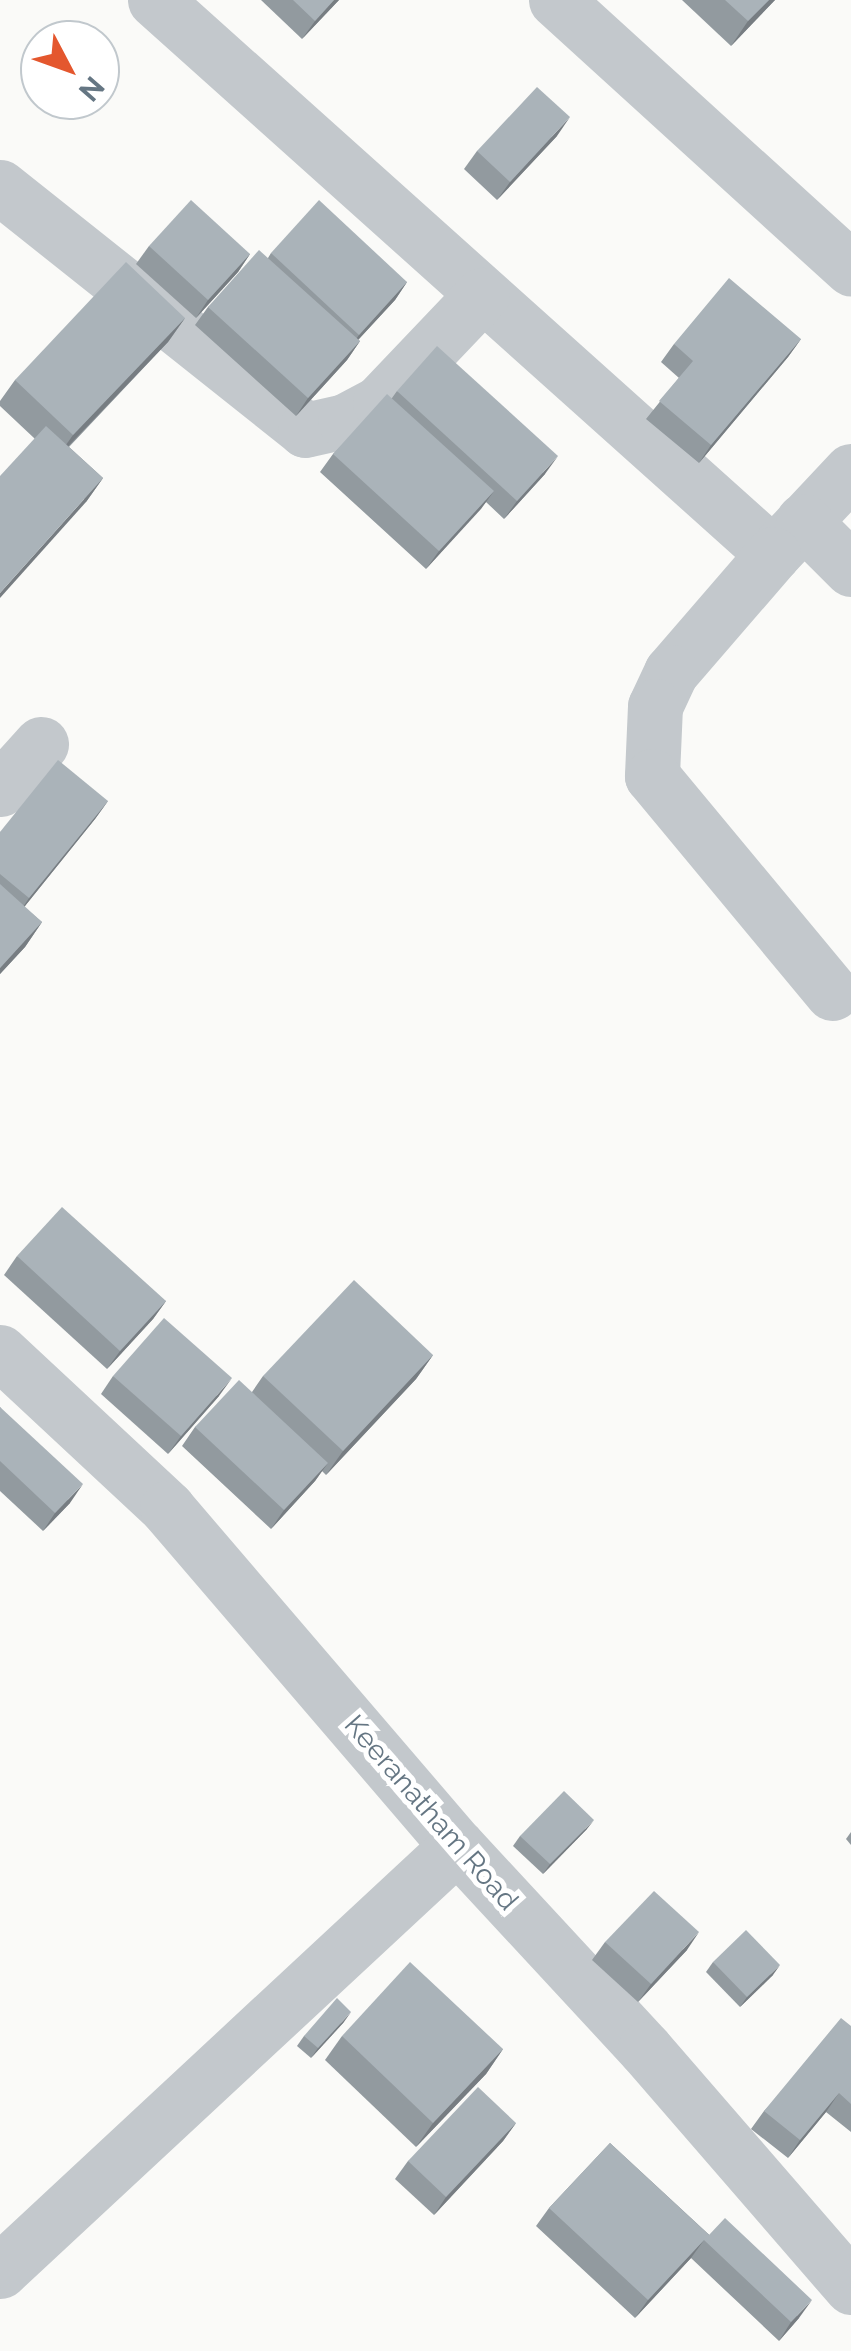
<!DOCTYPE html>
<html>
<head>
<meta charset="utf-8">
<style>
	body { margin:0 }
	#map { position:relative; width:851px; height:2351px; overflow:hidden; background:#fafaf8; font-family:Raleway,sans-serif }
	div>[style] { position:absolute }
	.minor>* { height:55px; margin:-27.5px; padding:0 27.5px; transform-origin:27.5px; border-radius:27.5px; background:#c3c8cc }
	.wall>* { inset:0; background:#929a9f }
	.shaded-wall>* { inset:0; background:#777d82 }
	.building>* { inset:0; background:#aab3b9 }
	span { translate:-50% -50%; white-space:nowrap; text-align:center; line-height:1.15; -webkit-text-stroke:10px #fff; paint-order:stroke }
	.street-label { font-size:28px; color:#657683 }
	.north { position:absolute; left:20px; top:20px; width:100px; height:100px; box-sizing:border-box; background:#fff; border:2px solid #c1c8cd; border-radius:50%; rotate:131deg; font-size:28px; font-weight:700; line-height:40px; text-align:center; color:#657683 }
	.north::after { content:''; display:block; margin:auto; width:35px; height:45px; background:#e4572e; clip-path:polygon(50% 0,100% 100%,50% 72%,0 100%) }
</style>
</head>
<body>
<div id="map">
	<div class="minor">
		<div style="left:155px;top:0;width:830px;rotate:41.87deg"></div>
		<div style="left:773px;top:554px;width:114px;rotate:-46.8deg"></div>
		<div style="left:556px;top:0;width:399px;rotate:42.3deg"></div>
		<div style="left:0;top:187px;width:390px;rotate:38.5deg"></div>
		<div style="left:305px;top:430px;width:41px;rotate:-12.7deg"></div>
		<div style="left:345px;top:421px;width:40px;rotate:-28deg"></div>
		<div style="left:380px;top:402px;width:148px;rotate:-46.4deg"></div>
		<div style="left:803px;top:521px;width:68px;rotate:45deg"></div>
		<div style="left:773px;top:554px;width:156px;rotate:130.8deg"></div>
		<div style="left:671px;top:672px;width:38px;rotate:115deg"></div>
		<div style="left:655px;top:706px;width:70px;rotate:92.5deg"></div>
		<div style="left:652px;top:776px;width:282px;rotate:50.3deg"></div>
		<div style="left:0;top:789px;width:61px;rotate:-47.7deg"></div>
		<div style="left:0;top:1352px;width:229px;rotate:43deg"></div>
		<div style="left:167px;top:1508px;width:445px;rotate:49.4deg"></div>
		<div style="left:457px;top:1846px;width:277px;rotate:47.2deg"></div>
		<div style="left:645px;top:2049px;width:315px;rotate:49.1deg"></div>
		<div style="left:0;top:2271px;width:624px;rotate:-42.92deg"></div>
	</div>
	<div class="wall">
		<div style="clip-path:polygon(261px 0,339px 0,302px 39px)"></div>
		<div style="clip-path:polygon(682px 0,775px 0,731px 46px)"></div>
		<div style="clip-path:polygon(557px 136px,497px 200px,464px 169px,477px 151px)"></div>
		<div style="clip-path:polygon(149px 246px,250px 254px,238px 272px,196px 318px,136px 264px)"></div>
		<div style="clip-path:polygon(271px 253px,407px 282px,395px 300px,358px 340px,360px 341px,347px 360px,296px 416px,195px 325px,208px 307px,268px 258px)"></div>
		<div style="clip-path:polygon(185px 318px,168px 342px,69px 447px,103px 478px,86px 502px,34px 438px,0 406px,0 401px,15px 380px)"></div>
		<div style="clip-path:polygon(801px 339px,788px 357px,699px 463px,646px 419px,679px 378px,661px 362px,674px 344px)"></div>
		<div style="clip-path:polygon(397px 391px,545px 474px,504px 519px,486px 502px,426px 569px,320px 472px,333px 454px,392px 398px)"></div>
		<div style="clip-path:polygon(108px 801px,95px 819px,24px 907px,42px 922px,25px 947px,0 974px,0 832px)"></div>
		<div style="clip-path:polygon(17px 1256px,166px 1301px,153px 1319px,107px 1369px,4px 1275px)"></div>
		<div style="clip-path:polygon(433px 1355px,416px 1379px,326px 1475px,322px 1471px,315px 1481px,271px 1529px,182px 1446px,195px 1427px,252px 1392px,263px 1376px)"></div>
		<div style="clip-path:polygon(113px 1376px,219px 1396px,168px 1454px,101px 1394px)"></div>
		<div style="clip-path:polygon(0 1407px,70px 1503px,43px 1531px,0 1491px)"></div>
		<div style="clip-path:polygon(587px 1829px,543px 1874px,513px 1846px,520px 1836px)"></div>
		<div style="clip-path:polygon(851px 1832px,851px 1845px,846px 1839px)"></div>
		<div style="clip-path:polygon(605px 1942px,687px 1950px,638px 2002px,592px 1960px)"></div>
		<div style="clip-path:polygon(713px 1962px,773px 1975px,740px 2007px,706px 1972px)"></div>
		<div style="clip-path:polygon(344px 2022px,311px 2058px,297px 2046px,304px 2036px)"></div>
		<div style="clip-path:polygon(851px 2026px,851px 2132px,826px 2112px,788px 2158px,751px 2129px,764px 2111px)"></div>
		<div style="clip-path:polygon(342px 2036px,503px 2049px,486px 2074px,416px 2147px,325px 2060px)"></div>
		<div style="clip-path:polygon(516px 2123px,503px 2141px,434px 2215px,395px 2179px,408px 2161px)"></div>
		<div style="clip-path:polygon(610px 2143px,799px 2318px,779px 2341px,691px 2258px,635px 2318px,536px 2226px,549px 2208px)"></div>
	</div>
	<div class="shaded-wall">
		<div style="clip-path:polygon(334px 0,339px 0,302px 39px,315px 21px)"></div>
		<div style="clip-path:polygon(769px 0,775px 0,731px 46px,748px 21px)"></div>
		<div style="clip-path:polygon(570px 117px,557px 136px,497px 200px,510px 182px)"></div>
		<div style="clip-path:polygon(250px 254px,238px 272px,196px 318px,208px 300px)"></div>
		<div style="clip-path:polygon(407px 282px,395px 300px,346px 353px,359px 335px)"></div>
		<div style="clip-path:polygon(185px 318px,168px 342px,56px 459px,73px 435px)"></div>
		<div style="clip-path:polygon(801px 339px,788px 357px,699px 463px,711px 445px)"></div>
		<div style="clip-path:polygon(360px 341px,347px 360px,296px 416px,308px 398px)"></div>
		<div style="clip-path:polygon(558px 456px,545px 474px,504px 519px,517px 501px)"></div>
		<div style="clip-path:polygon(103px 478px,86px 502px,0 598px,0 593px)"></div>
		<div style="clip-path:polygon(494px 491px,481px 509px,426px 569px,439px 551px)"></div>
		<div style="clip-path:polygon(108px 801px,95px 819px,17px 916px,29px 898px)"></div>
		<div style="clip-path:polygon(42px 922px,25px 947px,0 974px,0 968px)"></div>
		<div style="clip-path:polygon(166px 1301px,153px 1319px,107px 1369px,120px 1351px)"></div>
		<div style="clip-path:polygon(433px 1355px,416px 1379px,326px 1475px,343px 1451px)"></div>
		<div style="clip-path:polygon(232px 1378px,219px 1396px,168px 1454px,181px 1436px)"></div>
		<div style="clip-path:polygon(328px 1463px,315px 1481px,271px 1529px,284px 1510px)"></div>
		<div style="clip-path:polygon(83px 1484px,70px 1503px,43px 1531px,55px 1513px)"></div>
		<div style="clip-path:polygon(594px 1820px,587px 1829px,543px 1874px,550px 1864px)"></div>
		<div style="clip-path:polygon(699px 1932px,687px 1950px,638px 2002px,651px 1984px)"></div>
		<div style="clip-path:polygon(780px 1965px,773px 1975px,740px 2007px,747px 1997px)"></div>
		<div style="clip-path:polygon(351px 2012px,344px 2022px,311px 2058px,318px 2048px)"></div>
		<div style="clip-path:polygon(503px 2049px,486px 2074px,416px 2147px,433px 2123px)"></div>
		<div style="clip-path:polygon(839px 2093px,826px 2112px,788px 2158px,800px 2140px)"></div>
		<div style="clip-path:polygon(516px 2123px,503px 2141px,434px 2215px,446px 2197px)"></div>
		<div style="clip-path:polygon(704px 2240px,691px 2258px,635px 2318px,648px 2300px)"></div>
		<div style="clip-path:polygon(812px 2300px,799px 2318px,779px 2341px,791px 2322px)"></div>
	</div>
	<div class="building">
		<div style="clip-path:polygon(293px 0,334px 0,315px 21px)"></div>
		<div style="clip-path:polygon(725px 0,769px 0,748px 21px)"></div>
		<div style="clip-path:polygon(537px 87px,570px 117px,510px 182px,477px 151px)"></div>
		<div style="clip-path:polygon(191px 200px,250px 254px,208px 300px,149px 246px)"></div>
		<div style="clip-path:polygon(319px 200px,407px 282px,359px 335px,271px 253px)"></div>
		<div style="clip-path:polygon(259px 250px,360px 341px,308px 398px,208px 307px)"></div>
		<div style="clip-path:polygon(126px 262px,185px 318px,73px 435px,15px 380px)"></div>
		<div style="clip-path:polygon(729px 278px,801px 339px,711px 445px,659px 401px,693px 361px,674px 344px)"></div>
		<div style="clip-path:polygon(437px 346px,558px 456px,517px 501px,397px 391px)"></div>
		<div style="clip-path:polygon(387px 394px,494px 491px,439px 551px,333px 454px)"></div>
		<div style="clip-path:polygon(46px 426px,103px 478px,0 593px,0 476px)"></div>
		<div style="clip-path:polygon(58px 760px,108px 801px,29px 898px,0 874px,0 832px)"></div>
		<div style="clip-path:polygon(0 884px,42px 922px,0 968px)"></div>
		<div style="clip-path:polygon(62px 1207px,166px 1301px,120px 1351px,17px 1256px)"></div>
		<div style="clip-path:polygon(354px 1280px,433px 1355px,343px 1451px,263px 1376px)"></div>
		<div style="clip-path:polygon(164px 1318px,232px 1378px,181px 1436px,113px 1376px)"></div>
		<div style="clip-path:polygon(239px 1380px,328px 1463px,284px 1510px,195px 1427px)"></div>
		<div style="clip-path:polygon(0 1407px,83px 1484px,55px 1513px,0 1461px)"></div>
		<div style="clip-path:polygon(564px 1791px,594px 1820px,550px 1864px,520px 1836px)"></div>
		<div style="clip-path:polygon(654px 1891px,699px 1932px,651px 1984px,605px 1942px)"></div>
		<div style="clip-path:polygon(746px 1930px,780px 1965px,747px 1997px,713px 1962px)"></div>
		<div style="clip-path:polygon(410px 1962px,503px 2049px,433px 2123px,342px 2036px)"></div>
		<div style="clip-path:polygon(337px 1998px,351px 2012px,318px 2048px,304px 2036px)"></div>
		<div style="clip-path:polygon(841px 2018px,851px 2026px,851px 2104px,839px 2093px,800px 2140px,764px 2111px)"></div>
		<div style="clip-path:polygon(478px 2087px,516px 2123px,446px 2197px,408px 2161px)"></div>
		<div style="clip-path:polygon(610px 2143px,709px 2235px,725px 2218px,812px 2300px,791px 2322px,704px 2240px,648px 2300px,549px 2208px)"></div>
	</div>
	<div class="street-label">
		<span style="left:431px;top:1813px;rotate:49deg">Keeranatham Road</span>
	</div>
	<div class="north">N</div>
</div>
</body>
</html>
